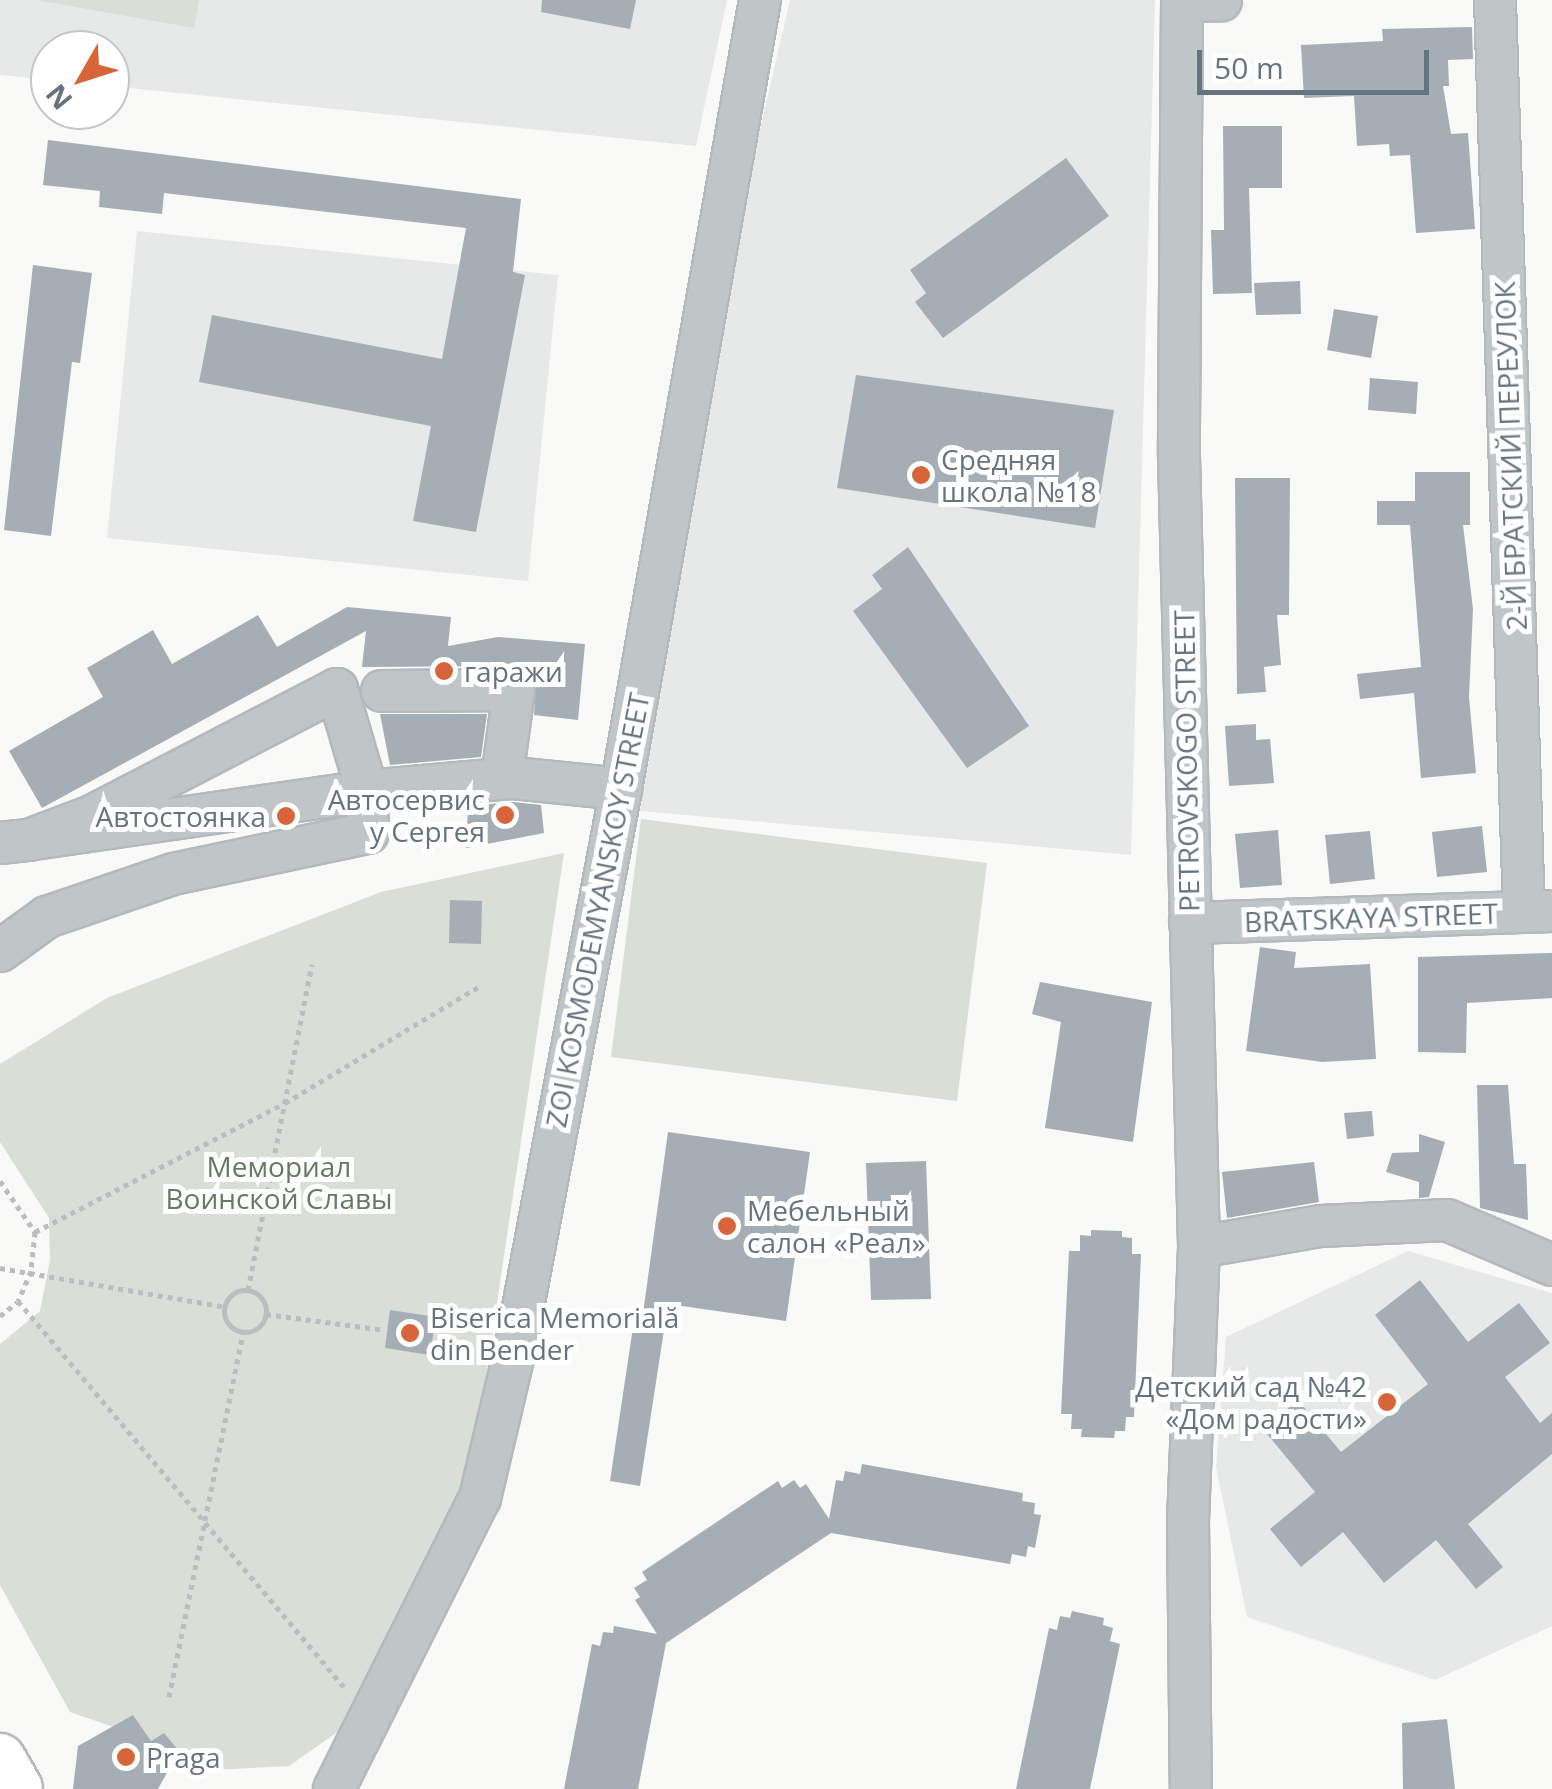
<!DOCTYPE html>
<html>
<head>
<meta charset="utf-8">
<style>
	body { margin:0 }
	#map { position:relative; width:1552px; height:1789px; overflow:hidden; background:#f9f9f7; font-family:"Open Sans",sans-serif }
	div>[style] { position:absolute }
	.built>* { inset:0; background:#e7e8e8 }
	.green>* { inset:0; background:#d9ded7 }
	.building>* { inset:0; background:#a5aeb4 }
	.path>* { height:5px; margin-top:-2.5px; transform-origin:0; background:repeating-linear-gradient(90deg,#bbbec0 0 5px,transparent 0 10px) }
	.path>.ring { margin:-2.5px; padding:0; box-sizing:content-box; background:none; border:5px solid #bbbec0; border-radius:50% }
	.roads { filter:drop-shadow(2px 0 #b4b9bd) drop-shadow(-2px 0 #b4b9bd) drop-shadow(0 2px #b4b9bd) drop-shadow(0 -2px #b4b9bd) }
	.minor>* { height:40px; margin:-20px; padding:0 20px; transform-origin:20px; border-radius:20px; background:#c0c5c8 }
	.major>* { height:50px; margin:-25px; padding:0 25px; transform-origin:25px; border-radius:25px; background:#fff }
	.dots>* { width:28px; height:28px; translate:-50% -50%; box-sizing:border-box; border:5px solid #fff; border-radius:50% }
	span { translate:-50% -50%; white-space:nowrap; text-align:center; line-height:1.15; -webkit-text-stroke:10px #fff; paint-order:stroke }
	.street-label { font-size:28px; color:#667480 }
	.poi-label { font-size:28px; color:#667480 }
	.left { translate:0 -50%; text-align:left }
	.right { translate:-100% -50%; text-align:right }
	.park-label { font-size:28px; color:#677965 }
	.north { position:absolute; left:30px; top:30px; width:100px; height:100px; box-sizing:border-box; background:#fff; border:2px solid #c2c7cc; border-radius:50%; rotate:231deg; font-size:28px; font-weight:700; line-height:40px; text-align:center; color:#667480 }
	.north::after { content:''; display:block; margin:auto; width:35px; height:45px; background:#d86539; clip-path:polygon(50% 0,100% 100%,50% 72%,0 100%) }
	.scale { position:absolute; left:1197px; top:50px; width:232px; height:45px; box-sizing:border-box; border:5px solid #667480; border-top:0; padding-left:12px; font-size:30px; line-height:35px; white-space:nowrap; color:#667480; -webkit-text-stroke:8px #fff; paint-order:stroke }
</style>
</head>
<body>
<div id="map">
	<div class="built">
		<div style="clip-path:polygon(0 0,727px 0,696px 146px,110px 86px,110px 50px,50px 50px,50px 80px,0 75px)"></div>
		<div style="clip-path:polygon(790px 0,1155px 0,1131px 855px,640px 811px,758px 138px)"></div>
		<div style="clip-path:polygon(137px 231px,558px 275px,528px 581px,107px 538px)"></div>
		<div style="clip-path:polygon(1408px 1251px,1552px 1293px,1552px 1626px,1435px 1680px,1247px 1617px,1216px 1467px,1226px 1337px)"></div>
	</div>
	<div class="green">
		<div style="clip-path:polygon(36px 0,199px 0,194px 28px)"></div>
		<div style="clip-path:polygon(641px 819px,987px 863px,957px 1101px,611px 1057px)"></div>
		<div style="clip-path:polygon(564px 853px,470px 1484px,346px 1726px,289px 1766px,194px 1771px,131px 1733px,70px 1712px,0 1585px,0 1344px,40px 1311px,50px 1260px,49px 1218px,0 1142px,0 1064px,107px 998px,381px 892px)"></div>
	</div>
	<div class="building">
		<div style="clip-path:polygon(542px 0,636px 0,630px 29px,541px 12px)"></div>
		<div style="clip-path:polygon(1472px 27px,1473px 59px,1448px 60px,1449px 86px,1443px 86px,1451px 134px,1468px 133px,1475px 229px,1416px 233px,1410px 155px,1390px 156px,1389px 144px,1357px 146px,1354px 96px,1304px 98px,1301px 45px,1383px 41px,1382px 29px)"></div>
		<div style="clip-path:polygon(1223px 126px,1282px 126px,1282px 188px,1249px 188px,1252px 293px,1213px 294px,1211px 230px,1224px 230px)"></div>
		<div style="clip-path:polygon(48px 140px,521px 199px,513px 272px,525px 275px,476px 532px,413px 521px,431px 426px,199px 382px,212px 315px,442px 359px,466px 228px,164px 193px,162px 214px,99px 207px,100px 191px,43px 185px)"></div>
		<div style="clip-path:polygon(1066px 158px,1109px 216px,943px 338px,915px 302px,926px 293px,910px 270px)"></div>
		<div style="clip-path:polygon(33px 265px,92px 273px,80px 363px,72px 362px,51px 536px,4px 530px)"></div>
		<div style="clip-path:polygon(1300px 281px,1301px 314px,1256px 315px,1254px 283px)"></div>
		<div style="clip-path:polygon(1334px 309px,1378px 316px,1371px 358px,1327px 350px)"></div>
		<div style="clip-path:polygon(856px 375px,1114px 410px,1095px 528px,837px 488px)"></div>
		<div style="clip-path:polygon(1370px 378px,1418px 382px,1416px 414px,1368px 410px)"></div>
		<div style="clip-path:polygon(1415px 472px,1470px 472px,1470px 525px,1463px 525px,1473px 609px,1469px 697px,1476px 773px,1421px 778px,1414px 693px,1360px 699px,1357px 674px,1421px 667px,1410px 525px,1377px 525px,1377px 501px,1415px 501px)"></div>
		<div style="clip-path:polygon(1235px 478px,1290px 478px,1289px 615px,1277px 615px,1281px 665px,1264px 667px,1266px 692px,1237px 694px)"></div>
		<div style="clip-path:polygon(908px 547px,1029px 726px,967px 768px,853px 611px,882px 589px,872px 575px)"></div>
		<div style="clip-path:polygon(347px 607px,451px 617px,448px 646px,498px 637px,585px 644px,578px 720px,534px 715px,536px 681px,515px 666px,362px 667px,366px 631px,42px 808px,9px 751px,103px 697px,87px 668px,153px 630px,172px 664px,258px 615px,277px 647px)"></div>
		<div style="clip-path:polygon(380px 714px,487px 714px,481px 757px,390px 765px)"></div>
		<div style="clip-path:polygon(1256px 724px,1256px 740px,1270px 739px,1274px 783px,1229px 786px,1225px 726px)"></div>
		<div style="clip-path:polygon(513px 802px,541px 805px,544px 833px,466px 848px,468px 806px)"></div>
		<div style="clip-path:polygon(1482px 826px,1487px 872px,1437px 877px,1432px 832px)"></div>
		<div style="clip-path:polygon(1278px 830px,1282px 885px,1240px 888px,1235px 834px)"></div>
		<div style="clip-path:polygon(1370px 831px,1375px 879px,1330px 884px,1325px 835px)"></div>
		<div style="clip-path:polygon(450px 900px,482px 901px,481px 944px,449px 943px)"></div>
		<div style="clip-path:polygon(1260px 947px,1296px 952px,1294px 968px,1370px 964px,1376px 1059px,1322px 1062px,1246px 1051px)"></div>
		<div style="clip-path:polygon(1552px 953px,1552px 998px,1467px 1003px,1466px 1053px,1418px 1052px,1418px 957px)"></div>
		<div style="clip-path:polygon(1040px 982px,1152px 1002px,1133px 1142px,1045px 1128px,1061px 1022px,1032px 1014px)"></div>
		<div style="clip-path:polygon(1477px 1085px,1508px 1085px,1514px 1164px,1526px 1164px,1528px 1220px,1480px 1208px)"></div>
		<div style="clip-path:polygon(1372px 1111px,1374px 1136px,1347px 1139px,1344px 1113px)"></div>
		<div style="clip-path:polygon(668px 1132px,810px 1152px,786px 1321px,668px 1304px,640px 1486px,610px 1481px,633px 1327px,641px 1328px)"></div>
		<div style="clip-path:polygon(1419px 1134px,1445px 1142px,1429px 1197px,1419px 1198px,1419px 1182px,1386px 1172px,1392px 1153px,1419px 1152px)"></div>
		<div style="clip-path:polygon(926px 1161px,931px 1299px,871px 1300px,866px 1163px)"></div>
		<div style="clip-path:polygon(1314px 1162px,1319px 1202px,1227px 1218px,1222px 1172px)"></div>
		<div style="clip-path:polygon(1091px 1230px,1122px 1231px,1122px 1237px,1132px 1238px,1132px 1254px,1141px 1254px,1134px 1417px,1126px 1417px,1125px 1431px,1115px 1431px,1114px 1438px,1081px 1437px,1082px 1429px,1071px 1429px,1072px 1414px,1061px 1414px,1069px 1251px,1080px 1251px,1080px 1235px,1091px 1236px)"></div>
		<div style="clip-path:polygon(1420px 1280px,1468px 1342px,1519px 1303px,1550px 1343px,1505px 1377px,1540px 1423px,1552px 1413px,1552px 1454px,1468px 1524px,1503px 1567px,1476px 1589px,1436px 1540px,1384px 1583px,1343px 1532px,1301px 1567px,1270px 1529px,1315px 1492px,1263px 1429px,1298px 1400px,1341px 1452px,1428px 1384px,1375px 1315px)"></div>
		<div style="clip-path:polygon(390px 1310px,436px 1317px,430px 1355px,385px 1348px)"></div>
		<div style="clip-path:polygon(862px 1464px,1023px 1493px,1022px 1501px,1035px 1503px,1034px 1514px,1041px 1515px,1035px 1548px,1028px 1546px,1026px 1557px,1012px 1554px,1010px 1564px,831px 1533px,666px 1643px,638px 1789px,564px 1789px,592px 1644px,600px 1646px,603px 1632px,613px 1633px,614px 1626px,657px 1634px,635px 1600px,640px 1597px,634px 1588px,647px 1580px,642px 1572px,778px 1481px,782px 1488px,794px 1480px,800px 1488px,806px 1484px,829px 1519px,836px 1480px,843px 1481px,845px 1471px,860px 1474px)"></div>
		<div style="clip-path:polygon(1072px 1611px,1104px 1618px,1103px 1625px,1113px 1628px,1110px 1641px,1120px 1644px,1090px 1789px,1016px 1789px,1049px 1628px,1057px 1630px,1060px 1616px,1070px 1618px)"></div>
		<div style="clip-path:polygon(133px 1715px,151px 1741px,164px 1733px,179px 1751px,158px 1789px,73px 1789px,78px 1746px)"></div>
		<div style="clip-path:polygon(1447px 1719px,1455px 1789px,1403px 1789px,1402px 1723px)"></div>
	</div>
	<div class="path">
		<div style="left:0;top:1181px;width:62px;rotate:55.5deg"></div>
		<div style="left:35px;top:1232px;width:39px;rotate:96deg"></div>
		<div style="left:31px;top:1271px;width:33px;rotate:113deg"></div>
		<div style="left:18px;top:1301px;width:505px;rotate:49.82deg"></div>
		<div style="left:35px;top:1232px;width:281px;rotate:-27.3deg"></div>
		<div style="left:285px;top:1103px;width:229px;rotate:-31deg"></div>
		<div style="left:0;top:1268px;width:228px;rotate:9.8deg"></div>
		<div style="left:248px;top:1290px;width:332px;rotate:-78.9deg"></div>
		<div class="ring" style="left:224px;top:1290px;width:37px;height:37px"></div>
		<div style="left:266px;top:1314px;width:120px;rotate:7.7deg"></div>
		<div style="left:0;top:1316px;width:22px;rotate:-39deg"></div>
		<div style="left:169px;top:1697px;width:372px;rotate:-78.5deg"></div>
	</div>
	<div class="roads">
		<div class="minor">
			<div style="left:1182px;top:0;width:456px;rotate:90.4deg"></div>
			<div style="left:1179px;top:456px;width:791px;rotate:88.55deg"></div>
			<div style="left:1199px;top:1247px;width:274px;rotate:92.3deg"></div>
			<div style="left:1188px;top:1521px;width:268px;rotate:89.4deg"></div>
			<div style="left:1495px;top:0;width:911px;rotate:88.18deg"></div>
			<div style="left:1182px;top:1px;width:39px;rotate:-1deg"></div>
			<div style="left:382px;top:691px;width:132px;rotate:-0.4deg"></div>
			<div style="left:514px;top:690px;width:89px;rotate:97.8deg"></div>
			<div style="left:0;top:843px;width:29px;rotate:-6deg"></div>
			<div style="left:29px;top:840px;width:67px;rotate:-20.9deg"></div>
			<div style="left:92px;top:816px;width:276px;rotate:-27.4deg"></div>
			<div style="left:337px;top:689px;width:106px;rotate:73.6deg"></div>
			<div style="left:367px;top:791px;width:147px;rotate:-5.1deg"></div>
			<div style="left:513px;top:778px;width:109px;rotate:5.8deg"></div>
			<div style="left:1190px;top:923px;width:358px;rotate:-1.9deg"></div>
			<div style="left:0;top:951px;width:58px;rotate:-35.9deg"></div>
			<div style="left:47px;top:917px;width:133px;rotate:-18.8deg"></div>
			<div style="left:173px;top:874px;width:199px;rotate:-11.9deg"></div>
			<div style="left:368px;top:833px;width:42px;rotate:-91.4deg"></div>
			<div style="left:367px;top:791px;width:342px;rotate:171.8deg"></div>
			<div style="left:1199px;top:1247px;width:124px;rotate:-9.8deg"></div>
			<div style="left:1321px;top:1226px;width:126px;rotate:-2.7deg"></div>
			<div style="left:1447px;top:1220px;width:114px;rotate:23.2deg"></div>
			<div style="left:334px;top:1789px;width:326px;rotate:-63.4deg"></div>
			<div style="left:480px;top:1498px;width:152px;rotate:-76.7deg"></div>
			<div style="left:515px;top:1350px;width:571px;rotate:-79.3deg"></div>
			<div style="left:621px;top:789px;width:801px;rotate:-80.01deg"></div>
		</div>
		<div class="major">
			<div style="left:0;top:1759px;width:34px;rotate:60deg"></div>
		</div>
	</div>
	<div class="dots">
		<div style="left:921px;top:475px;background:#d86539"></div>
		<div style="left:444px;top:671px;background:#d86539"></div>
		<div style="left:505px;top:815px;background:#d86539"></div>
		<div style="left:286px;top:816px;background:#d86539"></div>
		<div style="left:727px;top:1226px;background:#d86539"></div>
		<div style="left:410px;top:1333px;background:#d86539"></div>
		<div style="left:1387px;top:1402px;background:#d86539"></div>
		<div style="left:126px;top:1757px;background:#d86539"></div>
	</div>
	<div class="street-label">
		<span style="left:1510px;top:456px;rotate:-92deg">2-Й БРАТСКИЙ ПЕРЕУЛОК</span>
		<span style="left:1186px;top:761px;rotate:-91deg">PETROVSKOGO STREET</span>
		<span style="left:597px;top:910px;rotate:-79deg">ZOI KOSMODEMYANSKOY STREET</span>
		<span style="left:1371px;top:917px;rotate:-2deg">BRATSKAYA STREET</span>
	</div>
	<div class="poi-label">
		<span class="left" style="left:941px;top:475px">Средняя<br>школа №18</span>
		<span class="left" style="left:464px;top:671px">гаражи</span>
		<span class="right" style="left:485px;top:815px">Автосервис<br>у Сергея</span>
		<span class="right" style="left:266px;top:816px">Автостоянка</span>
		<span class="left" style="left:747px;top:1226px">Мебельный<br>салон «Реал»</span>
		<span class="left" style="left:430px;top:1333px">Biserica Memorială<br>din Bender</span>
		<span class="right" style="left:1367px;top:1402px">Детский сад №42<br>«Дом радости»</span>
		<span class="left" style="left:146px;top:1757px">Praga</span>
	</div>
	<div class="park-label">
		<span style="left:279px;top:1182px">Мемориал<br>Воинской Славы</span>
	</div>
	<div class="north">N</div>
	<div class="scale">50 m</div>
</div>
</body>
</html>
